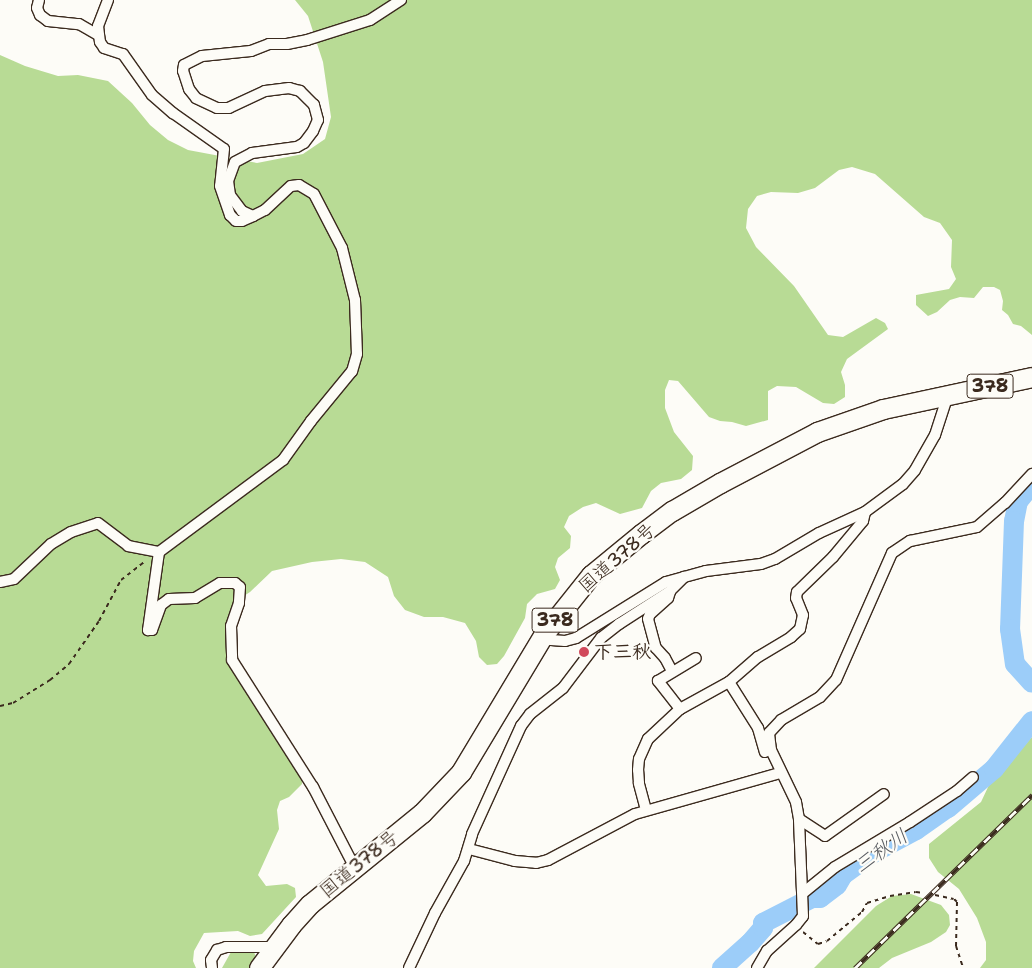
<!DOCTYPE html>
<html>
<head>
<meta charset="utf-8">
<style>
	body { margin:0 }
	#map { position:relative; width:1032px; height:968px; overflow:hidden; background:#fdfcf7; font-family:"Shantell Sans","Klee One",sans-serif }
	div>[style] { position:absolute }
	.green>* { inset:0; background:#b8db95 }
	.river>* { height:20px; margin:-10px; padding:0 10px; transform-origin:10px; border-radius:10px; background:#9ccdf9 }
	.path>* { height:2px; margin-top:-1px; transform-origin:0; background:repeating-linear-gradient(90deg,#3b2a1e 0 4px,transparent 0 8px) }
	.roads { filter:drop-shadow(1px 0 #3b2a1e) drop-shadow(-1px 0 #3b2a1e) drop-shadow(0 1px #3b2a1e) drop-shadow(0 -1px #3b2a1e) }
	.street>* { height:10px; margin:-5px; padding:0 5px; transform-origin:5px; border-radius:5px; background:#fdfcf7 }
	.highway>* { height:19px; margin:-9.5px; padding:0 9.5px; transform-origin:9.5px; border-radius:9.5px; background:#fdfcf7 }
	.rail>* { height:5px; margin-top:-2.5px; transform-origin:0; background:repeating-linear-gradient(90deg,#fdfcf7 0 9px,#3b2a1e 0 18px); box-sizing:border-box; border-block:1px solid #3b2a1e }
	.dots>* { width:14px; height:14px; translate:-50% -50%; box-sizing:border-box; border:2px solid #fdfcf7; border-radius:50% }
	span { translate:-50% -50%; white-space:nowrap; text-align:center; line-height:1.15; -webkit-text-stroke:4.5px #fdfcf7; paint-order:stroke }
	.shield-label span { padding:1px 4px; background:#fdfcf7; border:1px solid; border-radius:4px; -webkit-text-stroke-width:0 }
	.shield-label { font-size:18px; color:#3b2a1e; font-weight:700 }
	.street-label { font-size:19px; color:#3b2a1e }
	.poi-label { font-size:19px; color:#3b2a1e; font-weight:700 }
	.left { translate:0 -50%; text-align:left }
	.water-label { font-size:20px; color:#585b60; font-style:italic }
</style>
</head>
<body>
<div id="map">
	<div class="green">
		<div style="clip-path:polygon(295px 0,1032px 0,1032px 335px,1021px 326px,1013px 324px,1008px 315px,1002px 310px,1003px 301px,1000px 290px,994px 287px,983px 287px,974px 298px,960px 297px,950px 300px,937px 312px,928px 316px,916px 305px,916px 295px,949px 289px,956px 279px,951px 267px,952px 240px,940px 223px,924px 217px,875px 174px,852px 167px,839px 170px,815px 188px,798px 193px,771px 192px,757px 196px,748px 209px,746px 228px,756px 247px,794px 286px,828px 335px,843px 337px,876px 318px,885px 323px,888px 329px,847px 359px,841px 372px,845px 385px,845px 397px,834px 404px,823px 403px,796px 387px,777px 386px,768px 391px,768px 420px,746px 426px,732px 422px,720px 421px,709px 417px,678px 381px,669px 380px,665px 390px,665px 408px,674px 432px,693px 456px,692px 470px,681px 479px,661px 483px,651px 491px,642px 508px,620px 514px,596px 503px,583px 507px,569px 516px,564px 527px,571px 536px,570px 548px,558px 558px,555px 567px,560px 580px,555px 589px,537px 594px,527px 604px,525px 618px,504px 656px,497px 664px,487px 665px,479px 657px,476px 641px,465px 623px,443px 617px,424px 617px,405px 610px,394px 596px,388px 577px,365px 562px,341px 559px,312px 562px,272px 571px,250px 592px,233px 603px,228px 616px,226px 642px,230px 661px,303px 770px,302px 784px,289px 797px,280px 801px,277px 810px,279px 829px,258px 875px,266px 886px,287px 884px,295px 888px,296px 897px,262px 934px,250px 936px,238px 931px,204px 933px,194px 951px,193px 961px,196px 968px,0 968px,0 55px,25px 66px,58px 76px,78px 75px,108px 81px,132px 103px,150px 125px,168px 140px,188px 150px,257px 163px,303px 154px,325px 139px,331px 117px,323px 62px,308px 16px)"></div>
		<div style="clip-path:polygon(1032px 737px,1032px 968px,980px 968px,986px 960px,986px 942px,977px 918px,959px 889px,938px 872px,929px 858px,929px 844px,981px 802px,989px 785px)"></div>
		<div style="clip-path:polygon(911px 894px,941px 905px,949px 915px,950px 925px,946px 932px,931px 942px,892px 958px,879px 968px,814px 968px,876px 906px,892px 896px)"></div>
		<div style="clip-path:polygon(231px 952px,254px 952px,256px 957px,250px 968px,222px 968px)"></div>
	</div>
	<div class="river">
		<div style="left:1032px;top:484px;width:22px;rotate:129deg"></div>
		<div style="left:1018px;top:501px;width:20px;rotate:101deg"></div>
		<div style="left:1014px;top:521px;width:108px;rotate:92.1deg"></div>
		<div style="left:1010px;top:629px;width:35px;rotate:82deg"></div>
		<div style="left:1015px;top:664px;width:25px;rotate:48deg"></div>
		<div style="left:722px;top:968px;width:38px;rotate:-42deg"></div>
		<div style="left:750px;top:943px;width:20px;rotate:-49deg"></div>
		<div style="left:763px;top:928px;width:5px;rotate:-90deg"></div>
		<div style="left:763px;top:923px;width:55px;rotate:-27deg"></div>
		<div style="left:812px;top:898px;width:8px"></div>
		<div style="left:820px;top:898px;width:21px;rotate:-37deg"></div>
		<div style="left:837px;top:885px;width:12px;rotate:-59deg"></div>
		<div style="left:843px;top:875px;width:37px;rotate:-36deg"></div>
		<div style="left:873px;top:853px;width:49px;rotate:-28.1deg"></div>
		<div style="left:916px;top:830px;width:39px;rotate:-35deg"></div>
		<div style="left:948px;top:808px;width:60px;rotate:-40.3deg"></div>
		<div style="left:994px;top:769px;width:61px;rotate:-51.6deg"></div>
	</div>
	<div class="path">
		<div style="left:0;top:706px;width:13px;rotate:-13deg"></div>
		<div style="left:13px;top:703px;width:44px;rotate:-31.9deg"></div>
		<div style="left:50px;top:680px;width:25px;rotate:-40deg"></div>
		<div style="left:69px;top:664px;width:52px;rotate:-55.1deg"></div>
		<div style="left:99px;top:621px;width:47px;rotate:-61.8deg"></div>
		<div style="left:121px;top:580px;width:31px;rotate:-38deg"></div>
		<div style="left:935px;top:895px;width:19px;rotate:12deg"></div>
		<div style="left:954px;top:899px;width:4px;rotate:45deg"></div>
		<div style="left:957px;top:902px;width:44px;rotate:91.3deg"></div>
		<div style="left:956px;top:946px;width:23px;rotate:72deg"></div>
		<div style="left:803px;top:932px;width:19px;rotate:39deg"></div>
		<div style="left:818px;top:944px;width:9px;rotate:-18deg"></div>
		<div style="left:827px;top:941px;width:45px;rotate:-39.6deg"></div>
		<div style="left:862px;top:912px;width:10px;rotate:-61deg"></div>
		<div style="left:867px;top:903px;width:24px;rotate:-17deg"></div>
		<div style="left:890px;top:896px;width:26px;rotate:-9deg"></div>
		<div style="left:916px;top:892px;width:8px;rotate:7deg"></div>
	</div>
	<div class="roads">
		<div class="street">
			<div style="left:39px;top:0;width:8px;rotate:104deg"></div>
			<div style="left:37px;top:8px;width:8px;rotate:67deg"></div>
			<div style="left:40px;top:15px;width:10px;rotate:37deg"></div>
			<div style="left:48px;top:21px;width:31px;rotate:6deg"></div>
			<div style="left:79px;top:24px;width:22px;rotate:30deg"></div>
			<div style="left:108px;top:0;width:28px;rotate:111deg"></div>
			<div style="left:98px;top:26px;width:16px;rotate:83deg"></div>
			<div style="left:100px;top:42px;width:7px;rotate:56deg"></div>
			<div style="left:104px;top:48px;width:20px;rotate:18deg"></div>
			<div style="left:123px;top:54px;width:50px;rotate:54.7deg"></div>
			<div style="left:152px;top:95px;width:28px;rotate:41deg"></div>
			<div style="left:173px;top:113px;width:62px;rotate:35.2deg"></div>
			<div style="left:224px;top:149px;width:37px;rotate:96deg"></div>
			<div style="left:220px;top:186px;width:31px;rotate:71deg"></div>
			<div style="left:230px;top:215px;width:8px;rotate:45deg"></div>
			<div style="left:236px;top:221px;width:6px"></div>
			<div style="left:242px;top:221px;width:12px;rotate:-24deg"></div>
			<div style="left:253px;top:216px;width:13px;rotate:-27deg"></div>
			<div style="left:265px;top:210px;width:35px;rotate:-43deg"></div>
			<div style="left:291px;top:186px;width:8px;rotate:-7deg"></div>
			<div style="left:299px;top:185px;width:17px;rotate:31deg"></div>
			<div style="left:314px;top:194px;width:61px;rotate:62.6deg"></div>
			<div style="left:342px;top:248px;width:54px;rotate:76deg"></div>
			<div style="left:355px;top:300px;width:54px;rotate:87.9deg"></div>
			<div style="left:357px;top:354px;width:18px;rotate:106deg"></div>
			<div style="left:352px;top:371px;width:65px;rotate:129.4deg"></div>
			<div style="left:311px;top:421px;width:48px;rotate:125.7deg"></div>
			<div style="left:283px;top:460px;width:154px;rotate:143.4deg"></div>
			<div style="left:159px;top:552px;width:79px;rotate:98deg"></div>
			<div style="left:148px;top:630px;width:4px"></div>
			<div style="left:152px;top:630px;width:27px;rotate:-70deg"></div>
			<div style="left:161px;top:605px;width:10px;rotate:-37deg"></div>
			<div style="left:169px;top:599px;width:26px;rotate:-2deg"></div>
			<div style="left:195px;top:598px;width:29px;rotate:-31deg"></div>
			<div style="left:220px;top:583px;width:15px"></div>
			<div style="left:235px;top:583px;width:6px;rotate:39deg"></div>
			<div style="left:240px;top:587px;width:16px;rotate:94deg"></div>
			<div style="left:239px;top:603px;width:24px;rotate:109deg"></div>
			<div style="left:231px;top:626px;width:34px;rotate:88deg"></div>
			<div style="left:232px;top:660px;width:151px;rotate:57.5deg"></div>
			<div style="left:313px;top:787px;width:89px;rotate:62.6deg"></div>
			<div style="left:253px;top:216px;width:12px;rotate:-156deg"></div>
			<div style="left:242px;top:211px;width:20px;rotate:-127deg"></div>
			<div style="left:230px;top:195px;width:14px;rotate:-98deg"></div>
			<div style="left:228px;top:181px;width:20px;rotate:-70deg"></div>
			<div style="left:235px;top:162px;width:19px;rotate:-28deg"></div>
			<div style="left:252px;top:153px;width:45px;rotate:-7.6deg"></div>
			<div style="left:297px;top:147px;width:8px;rotate:-30deg"></div>
			<div style="left:304px;top:143px;width:15px;rotate:-53deg"></div>
			<div style="left:313px;top:131px;width:12px;rotate:-66deg"></div>
			<div style="left:318px;top:120px;width:16px;rotate:-105deg"></div>
			<div style="left:314px;top:105px;width:20px;rotate:-135deg"></div>
			<div style="left:300px;top:91px;width:11px;rotate:-165deg"></div>
			<div style="left:289px;top:88px;width:24px;rotate:173deg"></div>
			<div style="left:265px;top:91px;width:40px;rotate:155deg"></div>
			<div style="left:229px;top:108px;width:12px;rotate:180deg"></div>
			<div style="left:217px;top:108px;width:23px;rotate:-155deg"></div>
			<div style="left:196px;top:98px;width:11px;rotate:-128deg"></div>
			<div style="left:189px;top:89px;width:19px;rotate:-108deg"></div>
			<div style="left:183px;top:71px;width:6px;rotate:-81deg"></div>
			<div style="left:184px;top:65px;width:20px;rotate:-27deg"></div>
			<div style="left:202px;top:56px;width:49px;rotate:-5.8deg"></div>
			<div style="left:251px;top:51px;width:19px;rotate:-21deg"></div>
			<div style="left:269px;top:44px;width:18px"></div>
			<div style="left:287px;top:44px;width:20px;rotate:-11deg"></div>
			<div style="left:307px;top:40px;width:66px;rotate:-17.6deg"></div>
			<div style="left:370px;top:20px;width:37px;rotate:-33deg"></div>
			<div style="left:0;top:582px;width:14px;rotate:-12deg"></div>
			<div style="left:14px;top:579px;width:51px;rotate:-43.4deg"></div>
			<div style="left:51px;top:544px;width:23px;rotate:-31deg"></div>
			<div style="left:71px;top:532px;width:28px;rotate:-18deg"></div>
			<div style="left:98px;top:523px;width:38px;rotate:37deg"></div>
			<div style="left:128px;top:546px;width:32px;rotate:11deg"></div>
			<div style="left:670px;top:592px;width:6px;rotate:108deg"></div>
			<div style="left:668px;top:598px;width:24px;rotate:138deg"></div>
			<div style="left:650px;top:614px;width:5px;rotate:112deg"></div>
			<div style="left:648px;top:619px;width:30px;rotate:75deg"></div>
			<div style="left:656px;top:648px;width:13px;rotate:48deg"></div>
			<div style="left:665px;top:658px;width:15px;rotate:62deg"></div>
			<div style="left:544px;top:634px;width:9px;rotate:41deg"></div>
			<div style="left:551px;top:640px;width:14px;rotate:4deg"></div>
			<div style="left:565px;top:641px;width:11px;rotate:-15deg"></div>
			<div style="left:576px;top:638px;width:106px;rotate:-31.9deg"></div>
			<div style="left:666px;top:582px;width:41px;rotate:-15.4deg"></div>
			<div style="left:706px;top:571px;width:55px;rotate:-7.3deg"></div>
			<div style="left:761px;top:564px;width:15px;rotate:-20deg"></div>
			<div style="left:775px;top:559px;width:51px;rotate:-30.6deg"></div>
			<div style="left:819px;top:533px;width:51px;rotate:-24.5deg"></div>
			<div style="left:865px;top:512px;width:47px;rotate:-36.4deg"></div>
			<div style="left:903px;top:484px;width:18px;rotate:-49deg"></div>
			<div style="left:915px;top:470px;width:40px;rotate:-60.3deg"></div>
			<div style="left:935px;top:435px;width:42px;rotate:-72deg"></div>
			<div style="left:729px;top:682px;width:54px;rotate:57.8deg"></div>
			<div style="left:758px;top:728px;width:25px;rotate:74deg"></div>
			<div style="left:680px;top:709px;width:36px;rotate:-128deg"></div>
			<div style="left:658px;top:681px;width:44px;rotate:-31.2deg"></div>
			<div style="left:646px;top:810px;width:28px;rotate:-105deg"></div>
			<div style="left:639px;top:783px;width:13px;rotate:-94deg"></div>
			<div style="left:638px;top:770px;width:11px;rotate:-85deg"></div>
			<div style="left:639px;top:759px;width:22px;rotate:-66deg"></div>
			<div style="left:648px;top:739px;width:44px;rotate:-43.2deg"></div>
			<div style="left:680px;top:709px;width:56px;rotate:-28.9deg"></div>
			<div style="left:729px;top:682px;width:38px;rotate:-41deg"></div>
			<div style="left:758px;top:657px;width:39px;rotate:-31deg"></div>
			<div style="left:791px;top:637px;width:12px;rotate:-42deg"></div>
			<div style="left:800px;top:629px;width:14px;rotate:-78deg"></div>
			<div style="left:803px;top:615px;width:18px;rotate:-112deg"></div>
			<div style="left:796px;top:598px;width:6px;rotate:-81deg"></div>
			<div style="left:797px;top:592px;width:50px;rotate:-44.2deg"></div>
			<div style="left:833px;top:557px;width:47px;rotate:-50.2deg"></div>
			<div style="left:863px;top:521px;width:9px;rotate:-77deg"></div>
			<div style="left:799px;top:819px;width:31px;rotate:33deg"></div>
			<div style="left:825px;top:836px;width:72px;rotate:-35.4deg"></div>
			<div style="left:469px;top:849px;width:48px;rotate:14.6deg"></div>
			<div style="left:515px;top:861px;width:21px;rotate:5deg"></div>
			<div style="left:536px;top:863px;width:12px;rotate:-14deg"></div>
			<div style="left:548px;top:860px;width:98px;rotate:-27.9deg"></div>
			<div style="left:635px;top:814px;width:151px;rotate:-15.8deg"></div>
			<div style="left:803px;top:893px;width:41px;rotate:-39.1deg"></div>
			<div style="left:835px;top:867px;width:87px;rotate:-31deg"></div>
			<div style="left:910px;top:822px;width:56px;rotate:-33.4deg"></div>
			<div style="left:957px;top:791px;width:21px;rotate:-41deg"></div>
			<div style="left:212px;top:968px;width:8px;rotate:-97deg"></div>
			<div style="left:211px;top:960px;width:12px;rotate:-59deg"></div>
			<div style="left:217px;top:950px;width:9px;rotate:-18deg"></div>
			<div style="left:226px;top:947px;width:48px"></div>
			<div style="left:409px;top:968px;width:61px;rotate:-64.7deg"></div>
			<div style="left:435px;top:913px;width:60px;rotate:-60.9deg"></div>
			<div style="left:464px;top:861px;width:28px;rotate:-73deg"></div>
			<div style="left:472px;top:834px;width:119px;rotate:-65.6deg"></div>
			<div style="left:521px;top:726px;width:15px;rotate:-53deg"></div>
			<div style="left:530px;top:714px;width:42px;rotate:-38.2deg"></div>
			<div style="left:563px;top:688px;width:63px;rotate:-52.8deg"></div>
			<div style="left:601px;top:638px;width:23px;rotate:-38deg"></div>
			<div style="left:619px;top:624px;width:61px;rotate:-32.9deg"></div>
			<div style="left:670px;top:591px;width:20px;rotate:-45deg"></div>
			<div style="left:757px;top:968px;width:20px;rotate:-60deg"></div>
			<div style="left:767px;top:951px;width:39px;rotate:-42deg"></div>
			<div style="left:796px;top:925px;width:11px;rotate:-52deg"></div>
			<div style="left:803px;top:916px;width:97px;rotate:-92.4deg"></div>
			<div style="left:799px;top:819px;width:17px;rotate:-100deg"></div>
			<div style="left:796px;top:802px;width:58px;rotate:-115.7deg"></div>
			<div style="left:771px;top:750px;width:17px;rotate:-97deg"></div>
			<div style="left:769px;top:733px;width:18px;rotate:-47deg"></div>
			<div style="left:781px;top:720px;width:45px;rotate:-30.5deg"></div>
			<div style="left:820px;top:697px;width:23px;rotate:-47deg"></div>
			<div style="left:836px;top:680px;width:139px;rotate:-66.2deg"></div>
			<div style="left:892px;top:553px;width:22px;rotate:-34deg"></div>
			<div style="left:910px;top:541px;width:68px;rotate:-11.8deg"></div>
			<div style="left:977px;top:527px;width:37px;rotate:-41deg"></div>
			<div style="left:1005px;top:503px;width:40px;rotate:-47deg"></div>
		</div>
		<div class="highway">
			<div style="left:259px;top:968px;width:54px;rotate:-53.3deg"></div>
			<div style="left:291px;top:925px;width:28px;rotate:-48deg"></div>
			<div style="left:310px;top:904px;width:144px;rotate:-39.1deg"></div>
			<div style="left:422px;top:813px;width:57px;rotate:-46.4deg"></div>
			<div style="left:461px;top:772px;width:161px;rotate:-59deg"></div>
			<div style="left:544px;top:634px;width:75px;rotate:-51.5deg"></div>
			<div style="left:591px;top:575px;width:65px;rotate:-39.4deg"></div>
			<div style="left:641px;top:534px;width:39px;rotate:-37deg"></div>
			<div style="left:672px;top:511px;width:56px;rotate:-30.3deg"></div>
			<div style="left:720px;top:483px;width:110px;rotate:-27.7deg"></div>
			<div style="left:817px;top:432px;width:70px;rotate:-19.2deg"></div>
			<div style="left:883px;top:409px;width:152px;rotate:-12.1deg"></div>
		</div>
	</div>
	<div class="rail">
		<div style="left:855px;top:968px;width:248px;rotate:-44.3deg"></div>
	</div>
	<div class="dots">
		<div style="left:584px;top:652px;background:#d1495b"></div>
	</div>
	<div class="shield-label">
		<span style="left:990px;top:386px">378</span>
		<span style="left:555px;top:620px">378</span>
	</div>
	<div class="street-label">
		<span style="left:617px;top:558px;rotate:-41deg">国道378号</span>
		<span style="left:359px;top:864px;rotate:-39deg">国道378号</span>
	</div>
	<div class="poi-label">
		<span class="left" style="left:594px;top:652px">下三秋</span>
	</div>
	<div class="water-label">
		<span style="left:881px;top:851px;rotate:-35deg">三秋川</span>
	</div>
</div>
</body>
</html>
